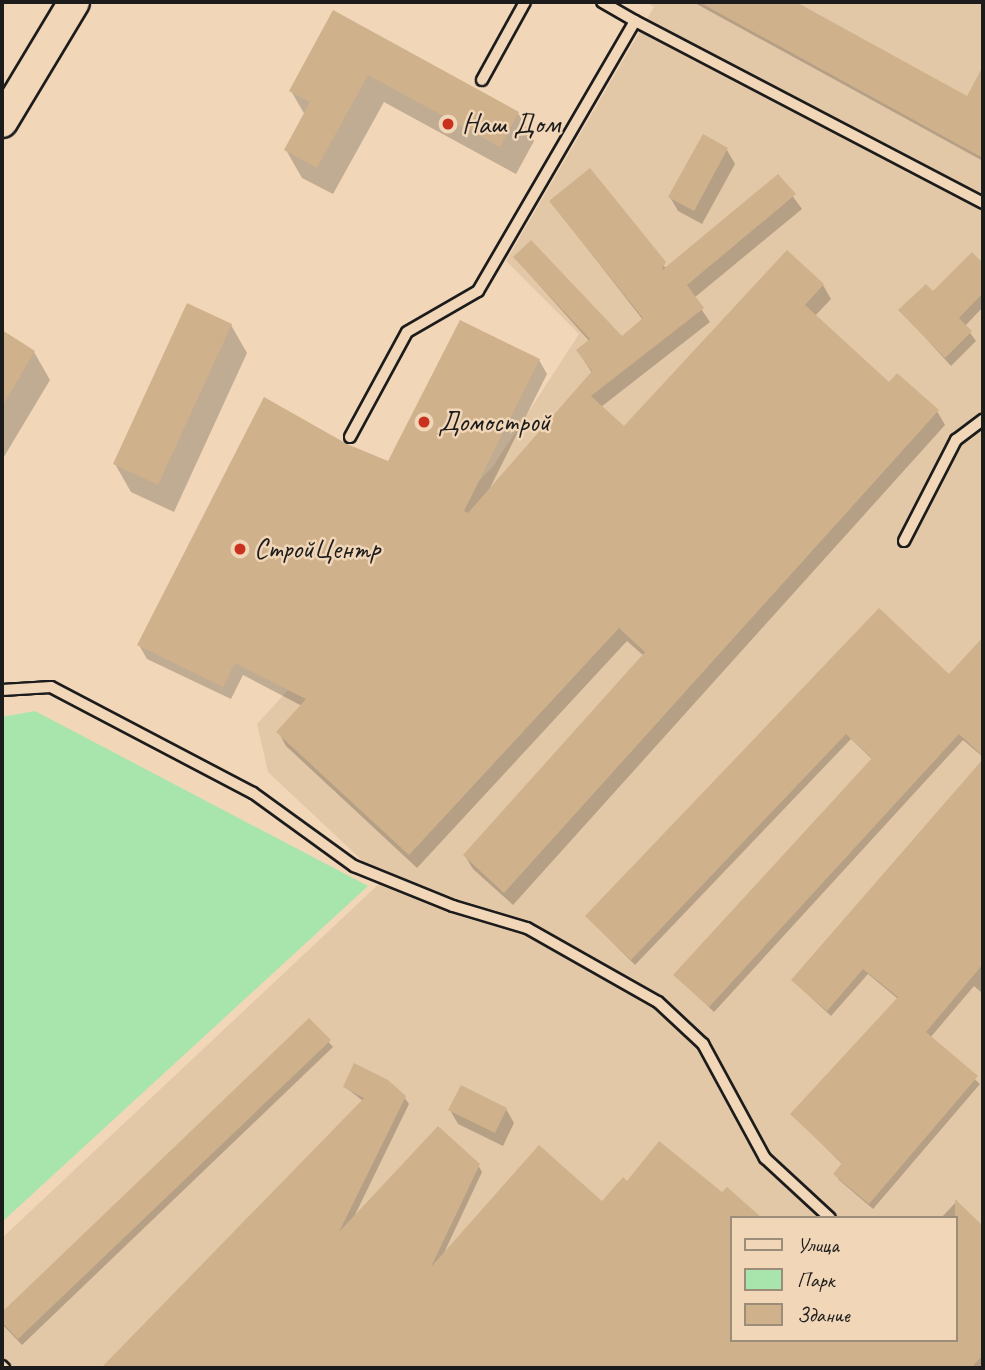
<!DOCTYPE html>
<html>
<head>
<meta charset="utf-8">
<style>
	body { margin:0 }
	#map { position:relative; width:985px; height:1370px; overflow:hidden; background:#f1d6b8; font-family:Caveat,sans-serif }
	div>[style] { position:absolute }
	.built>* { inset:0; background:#e3c8a8 }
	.green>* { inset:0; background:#a8e5ac }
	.shadow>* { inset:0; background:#0003 }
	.building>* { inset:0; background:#cfb18c }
	.roads { filter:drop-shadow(2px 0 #1c1c1c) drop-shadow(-2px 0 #1c1c1c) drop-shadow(0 2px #1c1c1c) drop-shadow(0 -2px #1c1c1c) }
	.lane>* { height:10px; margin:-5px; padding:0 5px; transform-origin:5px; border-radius:5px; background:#f1d6b8 }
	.secondary>* { height:30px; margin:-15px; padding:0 15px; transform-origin:15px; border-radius:15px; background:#f1d6b8 }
	.dots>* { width:19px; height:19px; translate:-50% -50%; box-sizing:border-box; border:4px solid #f1d6b8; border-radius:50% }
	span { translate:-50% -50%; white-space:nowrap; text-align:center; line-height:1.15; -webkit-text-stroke:5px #f1d6b8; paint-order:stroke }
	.poi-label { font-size:28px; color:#1c1c1c }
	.left { translate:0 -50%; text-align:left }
	.frame { position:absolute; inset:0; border:4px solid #1c1c1c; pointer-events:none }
	.legend { position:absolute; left:730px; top:1216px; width:228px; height:126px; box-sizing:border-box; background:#f1d6b8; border:2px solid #9c8c7a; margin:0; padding:9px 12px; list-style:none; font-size:21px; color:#1c1c1c }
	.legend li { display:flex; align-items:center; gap:14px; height:35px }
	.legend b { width:35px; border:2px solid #9c8c7a }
</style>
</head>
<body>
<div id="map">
	<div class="built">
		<div style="clip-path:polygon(evenodd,646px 2px,983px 2px,983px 1368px,2px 1368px,2px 1238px,383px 880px,268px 772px,257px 724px,494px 465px,579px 334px,506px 261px,654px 7px,646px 2px,731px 1218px,955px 1218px,955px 1340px,731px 1340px,731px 1218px)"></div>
	</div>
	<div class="green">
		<div style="clip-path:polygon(35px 711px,368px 886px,2px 1222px,2px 717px)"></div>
	</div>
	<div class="shadow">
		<div style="clip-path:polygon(693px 2px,793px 2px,983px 106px,983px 161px)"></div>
		<div style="clip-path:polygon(334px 12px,518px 113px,534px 141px,516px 174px,384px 102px,333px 194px,302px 178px,286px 150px,305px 115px,291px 91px)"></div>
		<div style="clip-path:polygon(703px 136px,727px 150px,735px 164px,702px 224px,678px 211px,670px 197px)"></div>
		<div style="clip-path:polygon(778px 176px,802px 209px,694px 298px,710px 322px,601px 407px,624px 428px,823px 285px,831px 299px,815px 316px,889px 384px,937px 411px,945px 425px,513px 905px,473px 869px,465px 856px,644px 656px,627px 641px,417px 868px,286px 746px,279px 733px,302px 706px,243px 675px,231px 699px,147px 659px,139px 645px,346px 446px,389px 463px,539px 360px,547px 374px,489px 490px,592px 373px,578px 351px,590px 342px,515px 258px,622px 339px,643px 320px,551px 202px,667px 268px)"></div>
		<div style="clip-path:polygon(972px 255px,983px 265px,983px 307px,965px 326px,976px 341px,951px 366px,901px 311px,933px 294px)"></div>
		<div style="clip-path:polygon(231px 325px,247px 353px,174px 512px,131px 492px,115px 464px)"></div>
		<div style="clip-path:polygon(2px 332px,34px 352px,50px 380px,2px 460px)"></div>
		<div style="clip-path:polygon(879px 610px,949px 677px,983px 639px,983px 757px,963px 740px,714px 1012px,675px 975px,873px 760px,851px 739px,635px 965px,587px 917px)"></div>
		<div style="clip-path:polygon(983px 761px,983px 994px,974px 986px,930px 1038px,980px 1084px,873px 1209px,839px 1180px,835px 1174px,843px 1165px,792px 1114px,898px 999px,868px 974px,831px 1016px,793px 981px)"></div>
		<div style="clip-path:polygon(309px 1020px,333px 1047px,22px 1345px,2px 1324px,2px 1314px)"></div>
		<div style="clip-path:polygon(345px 1087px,404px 1097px,409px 1104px,353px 1219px,478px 1165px,482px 1172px,444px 1253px,602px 1204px,628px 1183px,731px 1218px,731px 1340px,955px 1340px,955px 1218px,941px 1218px,956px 1202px,983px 1228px,983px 1368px,104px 1368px,363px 1101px)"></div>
		<div style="clip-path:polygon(506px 1109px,514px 1123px,503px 1146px,458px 1124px,450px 1110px)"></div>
	</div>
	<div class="building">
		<div style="clip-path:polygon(699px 2px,796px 2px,967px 96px,983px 66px,983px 158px)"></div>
		<div style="clip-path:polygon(333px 10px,519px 112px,500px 147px,368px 75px,317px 168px,284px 150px,310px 102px,289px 91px)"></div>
		<div style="clip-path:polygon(703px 134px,728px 148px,694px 211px,668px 197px)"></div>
		<div style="clip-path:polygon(590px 168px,666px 262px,661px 271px,778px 174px,796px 194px,687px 285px,704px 308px,591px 396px,624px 426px,787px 250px,824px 284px,805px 305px,889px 382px,897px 373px,939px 410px,504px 893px,463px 855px,645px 652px,619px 628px,409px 855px,276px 732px,306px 699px,235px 663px,223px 687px,137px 645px,264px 397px,347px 444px,388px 461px,460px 320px,540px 359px,464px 511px,468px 513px,592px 371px,576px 350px,590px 339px,513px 257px,531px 240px,622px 336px,643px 318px,549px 201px)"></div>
		<div style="clip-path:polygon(972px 252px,983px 263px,983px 293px,959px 318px,972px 331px,945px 358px,898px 310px,926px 284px,933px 291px)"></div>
		<div style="clip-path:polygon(187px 303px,232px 324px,158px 485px,113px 464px)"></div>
		<div style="clip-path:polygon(2px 330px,35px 351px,2px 407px)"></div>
		<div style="clip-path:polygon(879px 608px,949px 674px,983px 637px,983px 756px,959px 734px,709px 1007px,673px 975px,872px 758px,846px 734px,631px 960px,585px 916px)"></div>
		<div style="clip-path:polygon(983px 759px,983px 964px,926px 1032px,978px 1076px,869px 1204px,833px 1174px,842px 1163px,790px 1114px,898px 997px,863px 969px,827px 1011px,791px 980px)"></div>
		<div style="clip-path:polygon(309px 1018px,331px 1040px,18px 1339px,2px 1322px,2px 1312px)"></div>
		<div style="clip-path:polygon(354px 1063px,388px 1080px,406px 1096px,339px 1232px,438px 1126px,480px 1164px,431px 1267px,539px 1145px,602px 1201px,623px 1177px,627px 1181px,659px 1141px,722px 1192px,727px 1187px,762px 1218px,731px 1218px,731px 1340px,955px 1340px,955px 1199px,983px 1226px,983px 1355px,971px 1368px,101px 1368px,364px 1098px,343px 1087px)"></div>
		<div style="clip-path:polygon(461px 1085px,507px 1108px,495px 1133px,448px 1110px)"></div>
	</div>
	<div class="roads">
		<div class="lane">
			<div style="left:635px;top:21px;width:393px;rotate:27.6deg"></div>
			<div style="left:482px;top:80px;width:89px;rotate:-61.1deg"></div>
			<div style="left:350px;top:437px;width:119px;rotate:-61.5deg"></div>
			<div style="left:407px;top:332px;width:82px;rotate:-30deg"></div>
			<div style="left:478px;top:291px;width:312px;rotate:-59.8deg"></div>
			<div style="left:635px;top:21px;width:38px;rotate:-150deg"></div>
			<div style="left:904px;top:541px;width:114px;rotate:-62.8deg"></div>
			<div style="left:956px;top:440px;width:34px;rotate:-37deg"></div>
			<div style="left:2px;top:690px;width:49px;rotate:-3.5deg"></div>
			<div style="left:51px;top:687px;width:228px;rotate:27.7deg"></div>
			<div style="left:253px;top:793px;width:125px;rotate:35.9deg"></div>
			<div style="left:354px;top:866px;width:107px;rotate:22deg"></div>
			<div style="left:453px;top:906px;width:77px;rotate:16.6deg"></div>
			<div style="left:527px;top:928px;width:150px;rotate:29.5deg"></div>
			<div style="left:658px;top:1002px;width:62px;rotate:43deg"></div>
			<div style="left:703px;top:1044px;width:130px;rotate:61.5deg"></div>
			<div style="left:765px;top:1158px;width:88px;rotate:42.7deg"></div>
			<div style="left:2px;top:1366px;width:3px;rotate:45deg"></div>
		</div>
		<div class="secondary">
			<div style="left:2px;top:122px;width:140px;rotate:-59deg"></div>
		</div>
	</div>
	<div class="dots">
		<div style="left:448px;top:124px;background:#c8321e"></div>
		<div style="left:424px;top:422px;background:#c8321e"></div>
		<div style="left:240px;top:549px;background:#c8321e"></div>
	</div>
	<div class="poi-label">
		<span class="left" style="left:462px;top:124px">Наш Дом</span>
		<span class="left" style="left:438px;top:422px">Домострой</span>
		<span class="left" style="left:254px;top:549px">СтройЦентр</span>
	</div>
	<div class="frame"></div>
	<ul class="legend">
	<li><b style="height:9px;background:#f1d6b8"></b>Улица</li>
	<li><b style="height:19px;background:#a8e5ac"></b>Парк</li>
	<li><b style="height:19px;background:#cfb18c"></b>Здание</li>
	</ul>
</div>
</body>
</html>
